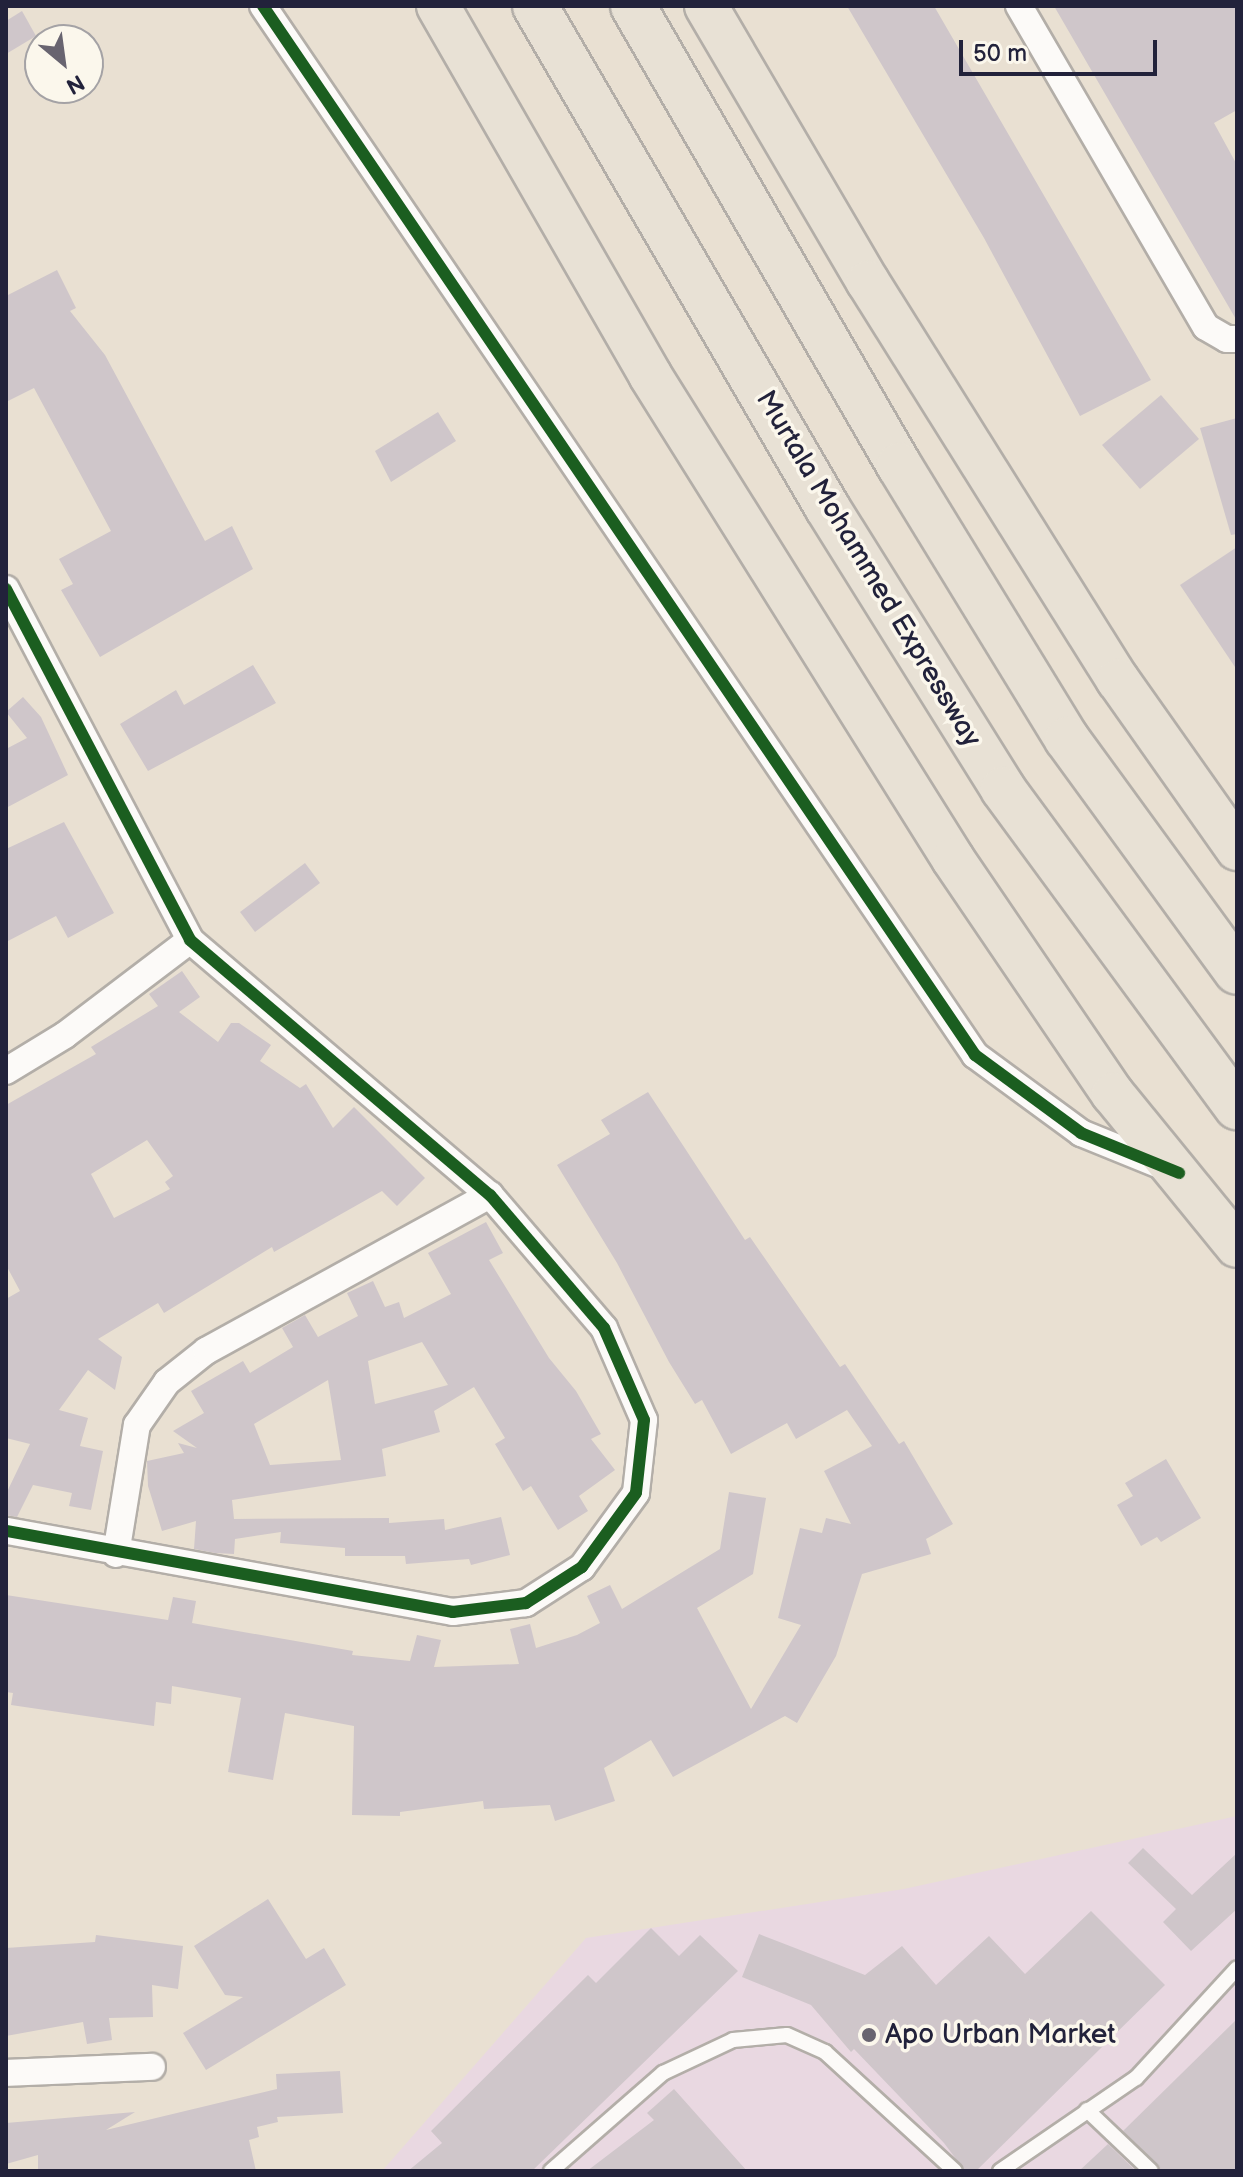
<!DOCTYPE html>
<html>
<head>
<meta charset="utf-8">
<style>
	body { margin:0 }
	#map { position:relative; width:1243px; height:2177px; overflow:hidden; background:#e9e0d2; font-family:"Balsamiq Sans",sans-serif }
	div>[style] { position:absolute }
	.built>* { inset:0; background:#e9d8e1 }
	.building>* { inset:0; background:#cfc6ca }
	.roads { filter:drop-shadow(2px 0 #b3aea8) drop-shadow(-2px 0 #b3aea8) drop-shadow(0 2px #b3aea8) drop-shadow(0 -2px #b3aea8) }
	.service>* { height:14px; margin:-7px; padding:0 7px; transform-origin:7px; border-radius:7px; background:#fcfaf8 }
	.minor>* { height:26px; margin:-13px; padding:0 13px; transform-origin:13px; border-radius:13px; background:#fcfaf8 }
	.primary>* { height:42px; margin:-21px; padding:0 21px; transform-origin:21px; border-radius:21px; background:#e8e1d5 }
	.motorway>* { height:44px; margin:-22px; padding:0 22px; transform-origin:22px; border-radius:22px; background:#e8e1d5 }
	.cycleway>* { height:12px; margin:-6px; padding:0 6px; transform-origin:6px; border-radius:6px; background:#1b5e20 }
	.dots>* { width:22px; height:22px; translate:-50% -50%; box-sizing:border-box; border:4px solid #fbf7ec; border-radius:50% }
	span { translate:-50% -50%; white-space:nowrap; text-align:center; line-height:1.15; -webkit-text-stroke:7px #fbf7ec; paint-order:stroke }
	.street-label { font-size:28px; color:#22223b }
	.poi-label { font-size:28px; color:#22223b }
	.left { translate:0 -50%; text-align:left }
	.frame { position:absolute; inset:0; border:8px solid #22223b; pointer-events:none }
	.north { position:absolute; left:24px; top:24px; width:80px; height:80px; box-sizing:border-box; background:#fbf7ec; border:2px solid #a4a2a5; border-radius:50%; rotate:151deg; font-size:22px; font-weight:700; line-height:32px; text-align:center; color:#22223b }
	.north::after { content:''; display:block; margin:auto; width:28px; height:36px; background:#686470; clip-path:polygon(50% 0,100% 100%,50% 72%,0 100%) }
	.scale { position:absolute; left:959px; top:40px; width:198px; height:36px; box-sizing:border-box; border:4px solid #22223b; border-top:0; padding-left:10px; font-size:24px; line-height:28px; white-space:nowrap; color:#22223b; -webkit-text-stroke:6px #fbf7ec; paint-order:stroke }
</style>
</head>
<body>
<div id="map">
	<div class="built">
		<div style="clip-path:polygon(1237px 1816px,1237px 2171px,382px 2171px,586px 1938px,904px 1889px)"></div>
	</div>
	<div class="building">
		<div style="clip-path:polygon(847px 6px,934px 6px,1151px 380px,1080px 416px,984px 238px)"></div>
		<div style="clip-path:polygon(1054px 6px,1237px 6px,1237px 110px,1214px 123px,1237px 165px,1237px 321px)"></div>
		<div style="clip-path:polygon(22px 11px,36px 36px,6px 54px,6px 21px)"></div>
		<div style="clip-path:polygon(57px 270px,76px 308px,70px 311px,105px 355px,205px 541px,232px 526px,253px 569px,100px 657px,61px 590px,73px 584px,59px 559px,111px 531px,34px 388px,6px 402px,6px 296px)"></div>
		<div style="clip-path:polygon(1161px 395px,1199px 439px,1140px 489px,1102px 445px)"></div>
		<div style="clip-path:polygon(438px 412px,456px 441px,391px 482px,375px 451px)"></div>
		<div style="clip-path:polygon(1237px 418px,1237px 534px,1231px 535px,1200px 428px)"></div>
		<div style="clip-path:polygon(1237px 547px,1237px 670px,1180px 585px)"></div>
		<div style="clip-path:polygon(253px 665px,276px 703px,148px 771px,120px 724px,176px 690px,184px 705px)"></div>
		<div style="clip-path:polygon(23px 697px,41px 717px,68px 775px,6px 808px,6px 749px,27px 738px,6px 712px)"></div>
		<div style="clip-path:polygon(64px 822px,114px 913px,68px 938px,56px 916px,6px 942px,6px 849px)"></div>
		<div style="clip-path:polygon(305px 863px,320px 883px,255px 932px,240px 912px)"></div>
		<div style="clip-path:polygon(evenodd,182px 971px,200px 997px,179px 1012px,218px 1042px,231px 1023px,239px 1023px,271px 1045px,260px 1061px,300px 1088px,306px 1084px,333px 1128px,354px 1107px,425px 1178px,397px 1206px,382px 1191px,274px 1252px,272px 1247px,164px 1313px,158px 1303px,98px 1339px,122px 1357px,115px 1390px,88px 1370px,59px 1410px,88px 1418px,80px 1446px,103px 1451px,91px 1510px,69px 1506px,72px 1493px,33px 1485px,17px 1517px,6px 1515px,6px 1494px,30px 1444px,6px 1438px,6px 1299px,20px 1291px,6px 1265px,6px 1105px,96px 1054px,91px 1047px,158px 1006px,149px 994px,182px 971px,147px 1140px,173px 1176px,165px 1182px,170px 1189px,114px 1218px,91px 1174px,147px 1140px)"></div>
		<div style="clip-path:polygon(648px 1092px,745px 1240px,750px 1237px,840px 1367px,845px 1364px,899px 1444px,904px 1441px,953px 1524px,926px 1539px,931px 1554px,862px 1574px,836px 1656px,797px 1723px,785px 1716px,673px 1777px,651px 1740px,604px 1768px,615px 1801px,555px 1821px,550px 1805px,484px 1809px,483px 1801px,400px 1812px,400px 1816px,352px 1815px,354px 1726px,285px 1713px,273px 1780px,228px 1772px,241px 1698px,172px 1686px,171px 1704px,156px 1702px,154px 1726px,11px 1705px,13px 1693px,6px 1692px,6px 1595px,168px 1620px,173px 1597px,196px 1601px,192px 1623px,353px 1651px,352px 1655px,410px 1661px,417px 1635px,441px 1640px,434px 1667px,519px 1664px,510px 1629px,530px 1624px,536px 1648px,577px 1635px,600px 1623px,587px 1596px,610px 1585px,622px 1609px,720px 1549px,729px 1492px,766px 1498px,753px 1574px,697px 1608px,751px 1709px,801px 1625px,778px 1618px,800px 1528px,822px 1533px,826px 1518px,851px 1524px,824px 1471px,872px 1446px,847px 1410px,796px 1439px,787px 1423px,731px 1454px,702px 1400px,695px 1404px,669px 1362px,617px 1263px,557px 1165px,610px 1134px,601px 1120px)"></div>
		<div style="clip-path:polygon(evenodd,486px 1222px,503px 1253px,489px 1260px,549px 1358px,576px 1391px,601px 1434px,591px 1439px,615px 1470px,579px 1496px,588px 1511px,558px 1530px,531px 1486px,523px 1491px,495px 1444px,505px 1438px,474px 1387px,434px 1411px,440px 1432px,382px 1449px,386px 1476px,232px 1500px,234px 1519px,389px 1518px,389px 1523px,444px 1519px,445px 1530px,501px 1517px,510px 1555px,471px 1565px,469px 1559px,406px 1564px,405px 1556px,345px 1556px,345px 1548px,280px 1543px,281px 1532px,235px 1539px,234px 1554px,215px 1553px,194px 1549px,196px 1521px,162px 1531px,148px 1486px,147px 1461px,184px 1453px,178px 1443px,197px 1448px,173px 1431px,204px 1413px,191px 1391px,243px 1361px,250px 1373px,293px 1347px,282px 1328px,305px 1315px,318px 1337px,358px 1316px,347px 1293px,373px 1281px,385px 1307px,399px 1302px,404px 1318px,451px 1294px,428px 1253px,486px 1222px,422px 1342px,448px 1385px,375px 1404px,368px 1361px,422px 1342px,486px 1222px,328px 1380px,341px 1460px,270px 1465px,254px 1424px,328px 1380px)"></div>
		<div style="clip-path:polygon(1166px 1459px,1201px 1518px,1161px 1542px,1157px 1537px,1141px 1546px,1117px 1505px,1133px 1496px,1125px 1483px)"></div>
		<div style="clip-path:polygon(1143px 1848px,1192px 1895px,1237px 1853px,1237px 1909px,1191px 1951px,1163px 1922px,1176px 1909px,1128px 1863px)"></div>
		<div style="clip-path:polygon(268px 1899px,306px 1959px,324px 1948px,346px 1985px,206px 2070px,183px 2033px,243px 1997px,225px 1995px,194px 1946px)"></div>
		<div style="clip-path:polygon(1091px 1911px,1165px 1985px,976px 2171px,965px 2171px,944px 2143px,854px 2049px,851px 2052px,811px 2005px,742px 1977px,759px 1934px,865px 1975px,902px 1946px,936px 1985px,989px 1936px,1025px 1974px)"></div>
		<div style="clip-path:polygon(651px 1928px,679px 1956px,700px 1935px,738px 1971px,532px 2171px,408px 2171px,442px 2143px,431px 2131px,588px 1975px,596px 1983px)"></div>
		<div style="clip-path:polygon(96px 1935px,183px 1946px,178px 1989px,152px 1985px,153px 2017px,109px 2018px,112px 2040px,87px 2044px,83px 2022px,6px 2036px,6px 1948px,95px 1942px)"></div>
		<div style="clip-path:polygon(1237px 2019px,1237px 2171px,1161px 2171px,1123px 2131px)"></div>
		<div style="clip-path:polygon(340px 2071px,343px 2113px,277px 2117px,278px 2122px,257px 2127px,259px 2137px,249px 2140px,256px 2171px,38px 2171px,38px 2155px,6px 2164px,6px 2123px,135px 2112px,106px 2130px,277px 2089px,276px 2074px)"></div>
		<div style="clip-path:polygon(674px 2089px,747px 2171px,587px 2171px,654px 2120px,647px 2113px)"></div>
		<div style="clip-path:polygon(1108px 2144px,1136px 2171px,1079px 2171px)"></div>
	</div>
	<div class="roads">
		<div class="service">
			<div style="left:1087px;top:2110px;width:88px;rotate:43.6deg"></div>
			<div style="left:551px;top:2171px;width:149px;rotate:-41.2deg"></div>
			<div style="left:663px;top:2073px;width:77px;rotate:-25.2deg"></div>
			<div style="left:733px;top:2040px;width:54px;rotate:-5.3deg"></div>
			<div style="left:787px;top:2035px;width:42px;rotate:24.1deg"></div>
			<div style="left:825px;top:2052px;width:176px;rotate:42.5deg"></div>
			<div style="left:1000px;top:2171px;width:165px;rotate:-34.4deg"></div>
			<div style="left:1136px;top:2078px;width:149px;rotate:-47.4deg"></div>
		</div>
		<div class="minor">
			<div style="left:263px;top:6px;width:1268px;rotate:55.83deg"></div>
			<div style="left:975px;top:1055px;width:132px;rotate:36.3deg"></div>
			<div style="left:1081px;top:1133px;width:93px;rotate:22.1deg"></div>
			<div style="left:1019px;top:6px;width:371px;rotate:59.8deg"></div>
			<div style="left:1206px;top:327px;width:24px;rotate:30deg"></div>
			<div style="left:1227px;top:339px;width:10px"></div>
			<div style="left:6px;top:589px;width:396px;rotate:62.3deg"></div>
			<div style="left:190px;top:940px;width:394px;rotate:40.4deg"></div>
			<div style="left:490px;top:1195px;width:175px;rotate:49.4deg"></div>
			<div style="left:604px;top:1328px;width:100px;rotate:66.5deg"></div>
			<div style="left:644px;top:1420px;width:73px;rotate:96.3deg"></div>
			<div style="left:636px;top:1493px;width:92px;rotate:126.1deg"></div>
			<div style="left:582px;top:1567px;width:67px;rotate:147.3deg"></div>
			<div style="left:526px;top:1603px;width:74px;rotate:173deg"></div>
			<div style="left:453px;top:1612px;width:454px;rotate:-169.7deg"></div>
			<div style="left:6px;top:1071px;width:69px;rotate:-31.4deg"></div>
			<div style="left:65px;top:1035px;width:157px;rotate:-37.2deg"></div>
			<div style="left:116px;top:1554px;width:131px;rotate:-80.8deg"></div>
			<div style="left:137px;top:1425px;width:52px;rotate:-55.1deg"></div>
			<div style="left:167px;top:1382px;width:50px;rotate:-38.5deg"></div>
			<div style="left:206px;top:1351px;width:324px;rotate:-28.8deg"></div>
			<div style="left:6px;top:2073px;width:146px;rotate:-2.4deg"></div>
		</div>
		<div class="primary">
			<div style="left:438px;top:6px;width:426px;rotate:60.1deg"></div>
			<div style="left:650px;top:375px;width:571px;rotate:57.95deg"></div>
			<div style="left:953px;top:859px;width:284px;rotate:55.8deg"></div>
			<div style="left:1113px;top:1094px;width:196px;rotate:50.8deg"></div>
			<div style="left:706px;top:6px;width:320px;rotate:59.6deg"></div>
			<div style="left:868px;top:282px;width:470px;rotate:57.9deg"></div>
			<div style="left:1118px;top:680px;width:207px;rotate:54.8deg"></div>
		</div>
		<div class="motorway">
			<div style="left:535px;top:6px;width:580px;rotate:59.76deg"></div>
			<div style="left:827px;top:507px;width:332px;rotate:58deg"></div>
			<div style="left:1003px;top:789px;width:395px;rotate:53.7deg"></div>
			<div style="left:633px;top:6px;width:531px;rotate:59.91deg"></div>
			<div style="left:899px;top:465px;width:321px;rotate:58.5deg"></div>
			<div style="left:1067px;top:739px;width:288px;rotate:53.9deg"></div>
		</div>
	</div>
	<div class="cycleway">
		<div style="left:263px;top:6px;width:1268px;rotate:55.83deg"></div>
		<div style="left:975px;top:1055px;width:132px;rotate:36.3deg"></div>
		<div style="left:1081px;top:1133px;width:106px;rotate:22.2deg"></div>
		<div style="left:6px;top:589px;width:396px;rotate:62.3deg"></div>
		<div style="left:190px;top:940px;width:394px;rotate:40.4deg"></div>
		<div style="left:490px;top:1195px;width:175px;rotate:49.4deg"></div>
		<div style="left:604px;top:1328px;width:100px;rotate:66.5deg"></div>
		<div style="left:644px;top:1420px;width:73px;rotate:96.3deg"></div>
		<div style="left:636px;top:1493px;width:92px;rotate:126.1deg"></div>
		<div style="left:582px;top:1567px;width:67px;rotate:147.3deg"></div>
		<div style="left:526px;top:1603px;width:74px;rotate:173deg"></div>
		<div style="left:453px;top:1612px;width:454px;rotate:-169.7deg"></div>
	</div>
	<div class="dots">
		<div style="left:869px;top:2035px;background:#686470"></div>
	</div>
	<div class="street-label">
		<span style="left:868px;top:569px;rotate:59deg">Murtala Mohammed Expressway</span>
	</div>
	<div class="poi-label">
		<span class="left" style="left:885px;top:2035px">Apo Urban Market</span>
	</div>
	<div class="frame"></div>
	<div class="north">N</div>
	<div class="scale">50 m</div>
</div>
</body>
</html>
